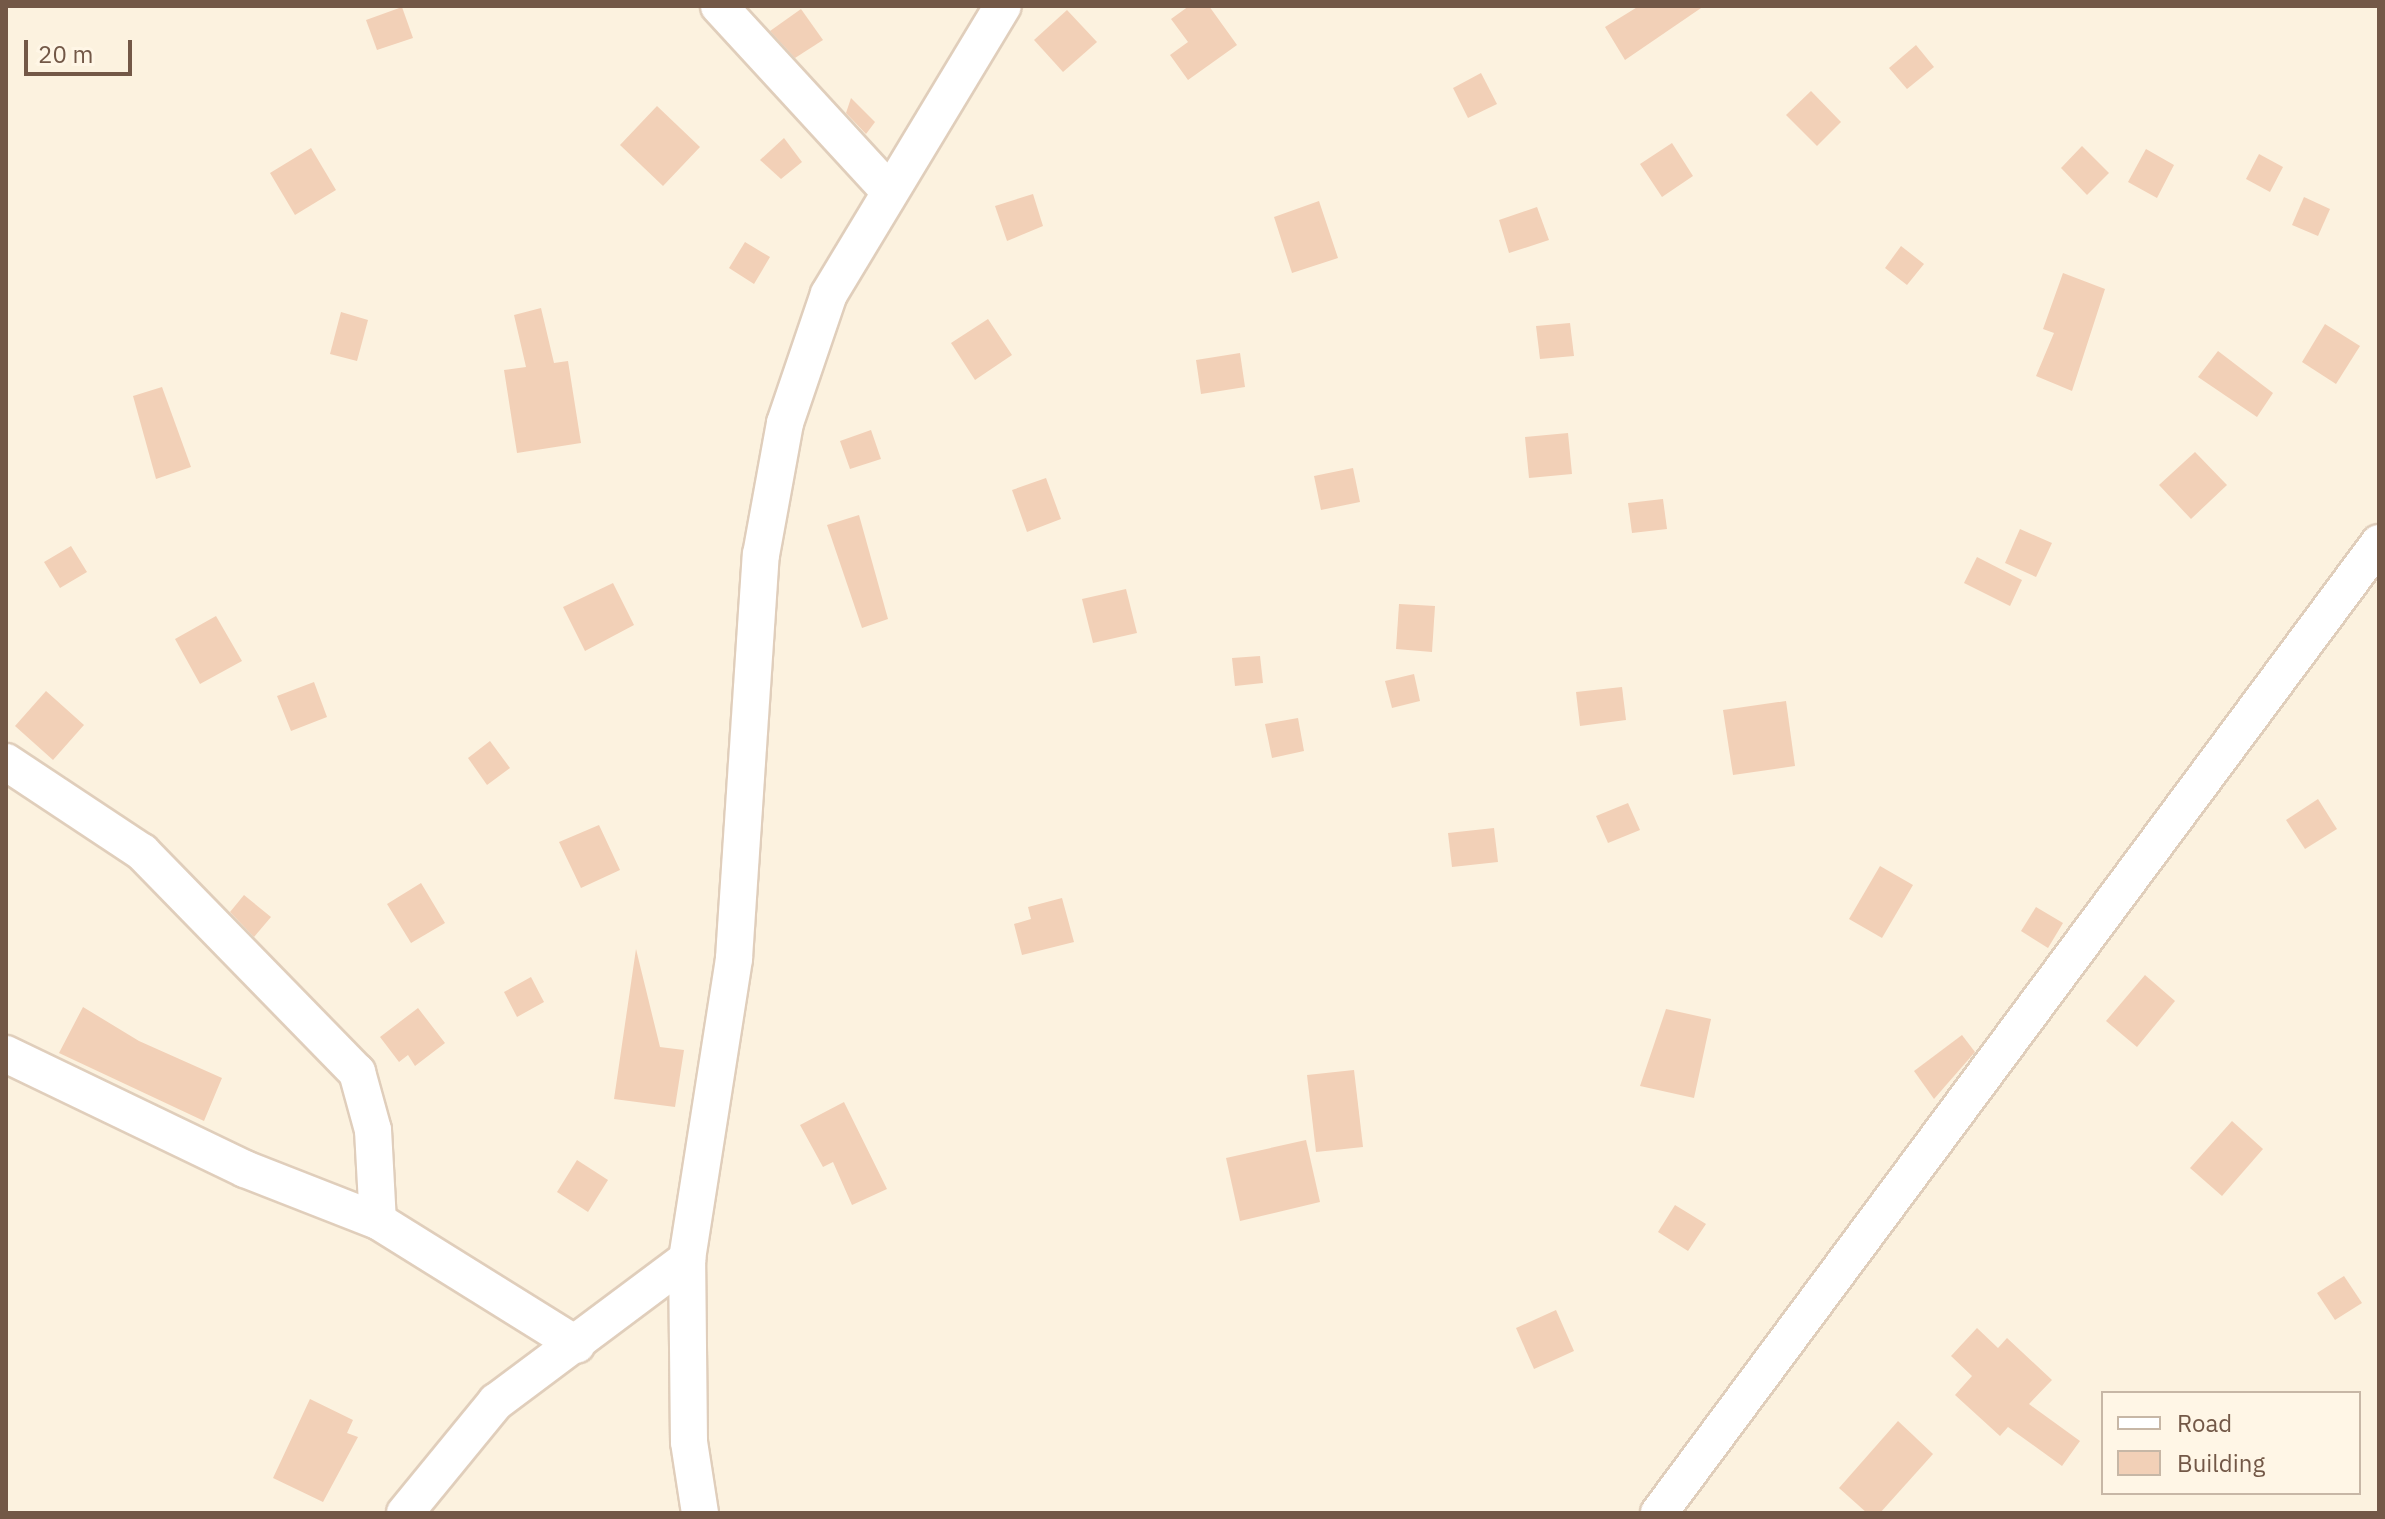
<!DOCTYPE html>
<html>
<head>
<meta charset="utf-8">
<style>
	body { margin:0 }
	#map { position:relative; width:2385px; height:1519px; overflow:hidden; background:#fcf2df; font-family:"IBM Plex Sans",sans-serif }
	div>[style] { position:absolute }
	.building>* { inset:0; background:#f2d0b7 }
	.roads { filter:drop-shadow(2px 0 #e0cebb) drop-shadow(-2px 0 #e0cebb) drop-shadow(0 2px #e0cebb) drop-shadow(0 -2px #e0cebb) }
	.minor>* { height:36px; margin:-18px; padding:0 18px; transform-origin:18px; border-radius:18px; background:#fff }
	span { translate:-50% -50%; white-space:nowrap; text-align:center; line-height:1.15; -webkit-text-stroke:6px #fff6e6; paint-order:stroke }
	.frame { position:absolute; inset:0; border:8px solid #735847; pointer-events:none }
	.legend { position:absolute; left:2101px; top:1391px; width:260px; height:104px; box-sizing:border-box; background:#fff6e6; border:2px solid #c7b7a6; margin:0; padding:10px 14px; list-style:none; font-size:24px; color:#735847 }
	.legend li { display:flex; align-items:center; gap:16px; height:40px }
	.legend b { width:40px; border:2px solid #c7b7a6 }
	.scale { position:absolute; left:24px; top:40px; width:108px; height:36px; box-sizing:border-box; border:4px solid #735847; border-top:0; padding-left:10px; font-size:24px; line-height:28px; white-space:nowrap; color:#735847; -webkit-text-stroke:6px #fff6e6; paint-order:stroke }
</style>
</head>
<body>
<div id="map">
	<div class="building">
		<div style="clip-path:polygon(1189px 6px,1209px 6px,1237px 45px,1188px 80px,1170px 55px,1188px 42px,1171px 19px)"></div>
		<div style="clip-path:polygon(1639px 6px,1704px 6px,1625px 60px,1605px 27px)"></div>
		<div style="clip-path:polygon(402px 7px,413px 38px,377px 50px,366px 20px)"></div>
		<div style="clip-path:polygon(801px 9px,823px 40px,795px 58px,770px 31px)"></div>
		<div style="clip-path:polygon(1067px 10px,1097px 42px,1063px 72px,1034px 40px)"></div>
		<div style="clip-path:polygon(1916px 45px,1934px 67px,1907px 89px,1889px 68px)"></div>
		<div style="clip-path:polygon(1481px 73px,1497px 104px,1468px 118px,1453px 88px)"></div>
		<div style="clip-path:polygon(1811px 91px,1841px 122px,1817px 146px,1786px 115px)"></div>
		<div style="clip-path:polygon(851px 98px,875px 122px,866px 134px,846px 113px)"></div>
		<div style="clip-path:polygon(657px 106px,700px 147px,663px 186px,620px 145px)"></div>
		<div style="clip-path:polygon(784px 138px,802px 162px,781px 179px,760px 160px)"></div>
		<div style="clip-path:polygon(1672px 143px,1693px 176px,1662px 197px,1640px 164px)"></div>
		<div style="clip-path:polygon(2082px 146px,2109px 173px,2087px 195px,2061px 168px)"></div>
		<div style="clip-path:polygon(311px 148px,336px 190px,295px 215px,270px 173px)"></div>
		<div style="clip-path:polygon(2146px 149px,2174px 165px,2157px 198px,2128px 182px)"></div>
		<div style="clip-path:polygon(2259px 154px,2283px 167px,2270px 192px,2246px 179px)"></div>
		<div style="clip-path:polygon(1033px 194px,1043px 226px,1007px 241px,995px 206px)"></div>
		<div style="clip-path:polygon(2304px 197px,2330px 209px,2318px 236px,2292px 225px)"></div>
		<div style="clip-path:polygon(1319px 201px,1338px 258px,1292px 273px,1274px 217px)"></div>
		<div style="clip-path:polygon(1537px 207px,1549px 240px,1509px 253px,1499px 220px)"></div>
		<div style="clip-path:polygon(745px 242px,770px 257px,754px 284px,729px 268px)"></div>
		<div style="clip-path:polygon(1901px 246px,1924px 264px,1907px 285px,1885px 268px)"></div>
		<div style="clip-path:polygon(2063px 273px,2105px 289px,2072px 391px,2036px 376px,2054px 333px,2043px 329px)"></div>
		<div style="clip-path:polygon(541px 308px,554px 363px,568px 361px,581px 443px,517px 453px,504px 370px,526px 367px,514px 315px)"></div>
		<div style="clip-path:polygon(341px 312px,368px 320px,357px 361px,330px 354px)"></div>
		<div style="clip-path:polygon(988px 319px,1012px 355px,975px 380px,951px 343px)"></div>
		<div style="clip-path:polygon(1570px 323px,1574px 356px,1540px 359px,1536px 326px)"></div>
		<div style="clip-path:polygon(2325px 324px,2360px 346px,2336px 384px,2302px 362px)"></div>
		<div style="clip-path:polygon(2218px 351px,2273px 393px,2257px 417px,2198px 377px)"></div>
		<div style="clip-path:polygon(1240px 353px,1245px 387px,1201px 394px,1196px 360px)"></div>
		<div style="clip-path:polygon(162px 387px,191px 467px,156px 479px,133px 396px)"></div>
		<div style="clip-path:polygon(871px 430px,881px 459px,850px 469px,840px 441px)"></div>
		<div style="clip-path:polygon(1568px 433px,1572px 474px,1529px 478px,1525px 437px)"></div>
		<div style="clip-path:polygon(2195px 452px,2227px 485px,2191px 519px,2159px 485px)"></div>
		<div style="clip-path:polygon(1353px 468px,1360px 502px,1321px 510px,1314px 476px)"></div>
		<div style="clip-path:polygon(1046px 478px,1061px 519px,1027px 532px,1012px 490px)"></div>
		<div style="clip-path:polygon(1663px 499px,1667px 529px,1632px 533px,1628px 503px)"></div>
		<div style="clip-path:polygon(859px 515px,888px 619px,862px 628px,827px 525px)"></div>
		<div style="clip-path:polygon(2020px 529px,2052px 543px,2036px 577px,2005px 563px)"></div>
		<div style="clip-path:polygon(71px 546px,87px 572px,60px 588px,44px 562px)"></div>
		<div style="clip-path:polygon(1977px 557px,2022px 580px,2010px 606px,1964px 583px)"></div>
		<div style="clip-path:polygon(613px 583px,634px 625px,585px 651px,563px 607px)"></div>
		<div style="clip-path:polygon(1126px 589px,1137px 633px,1093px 643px,1082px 599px)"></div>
		<div style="clip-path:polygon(1399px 604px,1435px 606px,1432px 652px,1396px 649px)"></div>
		<div style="clip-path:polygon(216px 616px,242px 661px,200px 684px,175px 639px)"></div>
		<div style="clip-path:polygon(1260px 656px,1263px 683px,1235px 686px,1232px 658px)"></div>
		<div style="clip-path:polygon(1414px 674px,1420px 701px,1392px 708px,1385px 681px)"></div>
		<div style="clip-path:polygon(314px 682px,327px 717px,291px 731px,277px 696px)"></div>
		<div style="clip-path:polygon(1622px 687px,1626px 720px,1580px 726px,1576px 692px)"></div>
		<div style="clip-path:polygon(46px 691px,84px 725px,53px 760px,15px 726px)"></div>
		<div style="clip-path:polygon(1786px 701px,1795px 766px,1733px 775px,1723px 710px)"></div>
		<div style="clip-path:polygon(1298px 718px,1304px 751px,1272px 758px,1265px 724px)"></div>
		<div style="clip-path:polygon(490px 741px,510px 768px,487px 785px,468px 758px)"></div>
		<div style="clip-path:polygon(2318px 799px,2337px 829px,2305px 849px,2286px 820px)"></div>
		<div style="clip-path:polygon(1628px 803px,1640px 830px,1608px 843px,1596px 816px)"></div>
		<div style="clip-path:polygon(599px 825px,620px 870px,581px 888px,559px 842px)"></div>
		<div style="clip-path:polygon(1494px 828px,1498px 862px,1452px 867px,1448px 833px)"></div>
		<div style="clip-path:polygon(1880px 866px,1913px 885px,1882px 938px,1849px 919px)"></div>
		<div style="clip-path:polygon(421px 883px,445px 923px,411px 943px,387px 904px)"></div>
		<div style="clip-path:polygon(244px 895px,271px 917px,254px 937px,230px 912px)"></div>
		<div style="clip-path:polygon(1062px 898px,1074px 942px,1022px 955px,1014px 924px,1031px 919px,1028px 907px)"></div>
		<div style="clip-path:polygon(2036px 907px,2063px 923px,2048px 948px,2021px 931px)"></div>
		<div style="clip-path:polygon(636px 949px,660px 1047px,684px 1050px,675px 1107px,614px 1099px)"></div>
		<div style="clip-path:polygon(2145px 975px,2175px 1001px,2137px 1047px,2106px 1021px)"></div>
		<div style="clip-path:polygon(531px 977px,544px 1002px,517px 1017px,504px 992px)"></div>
		<div style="clip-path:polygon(83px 1007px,139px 1041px,222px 1078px,204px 1121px,59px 1053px)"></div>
		<div style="clip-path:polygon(418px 1008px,445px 1043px,415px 1066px,408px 1055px,399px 1062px,380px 1037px)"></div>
		<div style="clip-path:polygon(1666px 1009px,1711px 1019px,1694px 1098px,1640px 1086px)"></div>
		<div style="clip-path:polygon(1962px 1035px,1975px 1052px,1934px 1099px,1914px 1071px)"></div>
		<div style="clip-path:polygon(1354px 1070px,1363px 1147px,1316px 1152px,1307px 1075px)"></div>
		<div style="clip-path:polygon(844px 1102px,887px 1189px,852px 1205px,833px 1162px,823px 1167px,800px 1125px)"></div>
		<div style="clip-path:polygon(2232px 1121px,2263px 1149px,2222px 1196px,2190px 1168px)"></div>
		<div style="clip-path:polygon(1306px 1140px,1320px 1202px,1240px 1221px,1226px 1158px)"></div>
		<div style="clip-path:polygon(577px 1160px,608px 1180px,588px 1212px,557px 1192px)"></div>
		<div style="clip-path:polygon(1675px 1205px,1706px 1224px,1688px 1251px,1658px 1232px)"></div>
		<div style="clip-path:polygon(2344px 1276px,2362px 1303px,2335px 1320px,2317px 1293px)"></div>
		<div style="clip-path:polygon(1556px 1310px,1574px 1351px,1534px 1369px,1516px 1328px)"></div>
		<div style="clip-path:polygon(1977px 1328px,1998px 1348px,2007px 1338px,2052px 1380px,2029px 1404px,2080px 1441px,2062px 1466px,2008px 1427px,2000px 1436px,1955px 1395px,1972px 1376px,1951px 1356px)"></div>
		<div style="clip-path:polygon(310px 1399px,353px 1420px,347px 1433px,358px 1437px,323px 1502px,273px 1478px)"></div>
		<div style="clip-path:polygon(1898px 1421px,1933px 1454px,1880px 1513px,1867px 1513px,1839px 1488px)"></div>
	</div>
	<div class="roads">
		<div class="minor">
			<div style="left:719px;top:6px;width:250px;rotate:47.4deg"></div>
			<div style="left:6px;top:762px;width:163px;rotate:33.5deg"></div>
			<div style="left:142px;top:852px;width:308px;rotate:45.7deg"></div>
			<div style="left:357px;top:1072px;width:60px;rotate:74.6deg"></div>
			<div style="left:373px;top:1130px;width:91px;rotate:86.9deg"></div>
			<div style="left:6px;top:1054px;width:265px;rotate:25.7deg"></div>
			<div style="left:245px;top:1169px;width:143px;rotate:21.4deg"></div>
			<div style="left:378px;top:1221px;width:234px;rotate:31.9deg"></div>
			<div style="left:405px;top:1513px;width:144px;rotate:-50.7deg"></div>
			<div style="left:496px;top:1402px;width:239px;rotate:-36.8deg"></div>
			<div style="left:700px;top:1513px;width:72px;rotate:-98.8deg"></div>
			<div style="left:689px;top:1442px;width:183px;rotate:-90.6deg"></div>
			<div style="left:687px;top:1259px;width:305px;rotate:-81.1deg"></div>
			<div style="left:734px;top:958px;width:404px;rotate:-86.2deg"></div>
			<div style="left:761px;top:555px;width:134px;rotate:-79.7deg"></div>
			<div style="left:785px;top:423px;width:136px;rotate:-71.2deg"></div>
			<div style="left:829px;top:294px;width:336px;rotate:-58.9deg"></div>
			<div style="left:1659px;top:1513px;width:1208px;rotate:-53.41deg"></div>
		</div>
	</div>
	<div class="frame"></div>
	<ul class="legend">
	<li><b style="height:10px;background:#fff"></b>Road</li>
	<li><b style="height:22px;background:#f2d0b7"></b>Building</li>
	</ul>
	<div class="scale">20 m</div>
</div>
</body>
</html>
